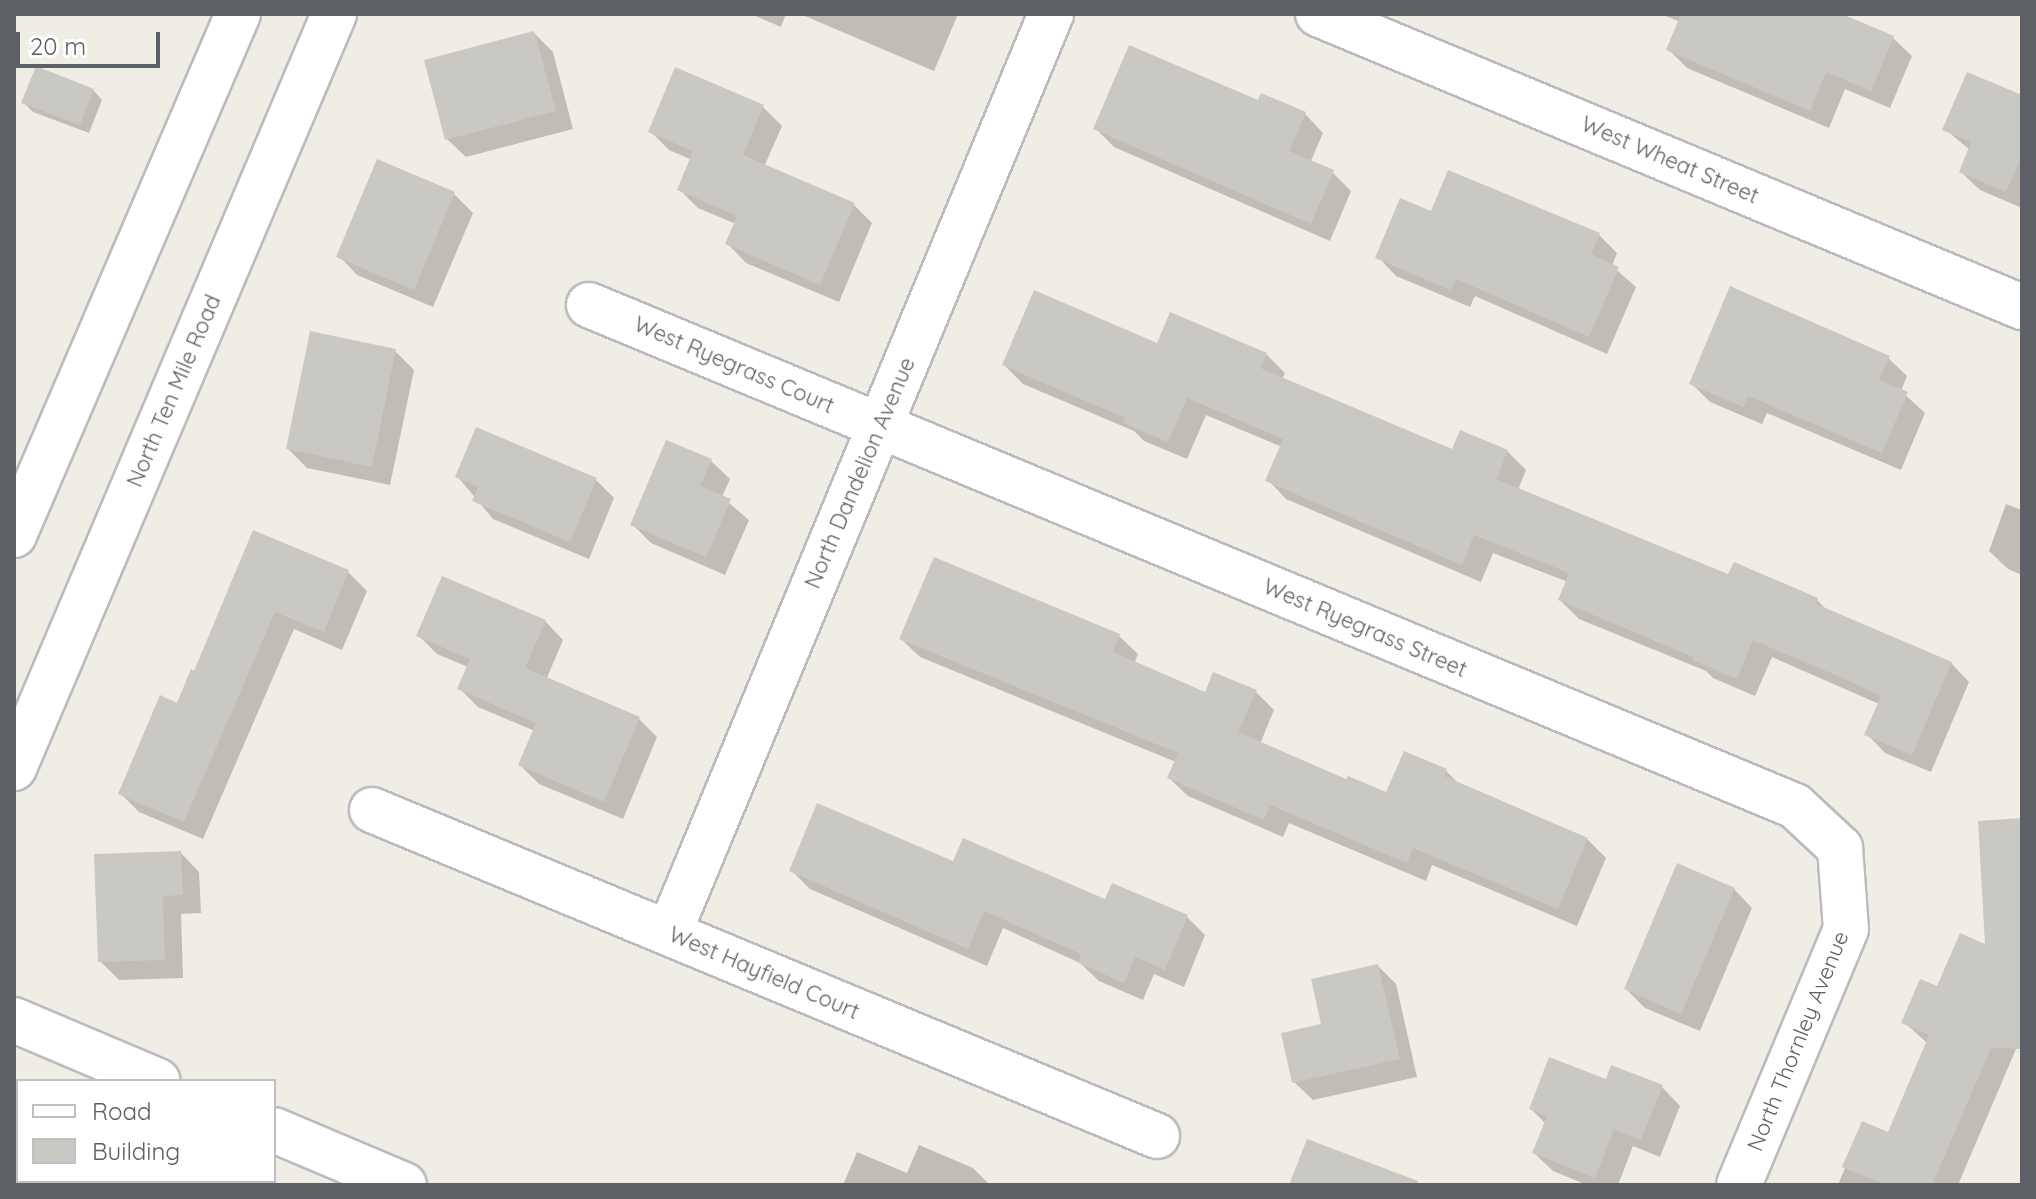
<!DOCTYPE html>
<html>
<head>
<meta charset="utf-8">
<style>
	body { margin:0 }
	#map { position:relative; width:2036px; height:1199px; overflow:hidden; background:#f0ede5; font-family:Quicksand,sans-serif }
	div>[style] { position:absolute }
	.shadow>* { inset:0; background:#0003 }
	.building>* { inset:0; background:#cac8c2 }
	.roads { filter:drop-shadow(2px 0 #b8bbbf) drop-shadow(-2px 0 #b8bbbf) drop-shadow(0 2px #b8bbbf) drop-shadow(0 -2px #b8bbbf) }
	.minor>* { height:44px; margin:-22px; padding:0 22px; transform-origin:22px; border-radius:22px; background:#fff }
	.secondary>* { height:44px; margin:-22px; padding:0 22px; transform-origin:22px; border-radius:22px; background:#fff }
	span { translate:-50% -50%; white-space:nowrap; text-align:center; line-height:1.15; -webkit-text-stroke:8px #fff; paint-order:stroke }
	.street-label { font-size:22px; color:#5d6166 }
	.frame { position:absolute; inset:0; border:16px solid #5d6166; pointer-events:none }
	.legend { position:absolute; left:16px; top:1079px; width:260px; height:104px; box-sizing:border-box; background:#fff; border:2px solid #bec0c2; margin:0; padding:10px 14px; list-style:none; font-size:24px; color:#5d6166 }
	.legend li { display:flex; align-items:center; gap:16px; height:40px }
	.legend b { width:40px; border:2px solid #bec0c2 }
	.scale { position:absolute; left:16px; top:32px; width:144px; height:36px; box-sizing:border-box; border:4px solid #5d6166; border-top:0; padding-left:10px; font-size:24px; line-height:28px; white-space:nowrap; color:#5d6166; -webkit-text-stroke:6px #fff; paint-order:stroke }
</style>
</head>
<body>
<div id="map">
	<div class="shadow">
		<div style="clip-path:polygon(751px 14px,786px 14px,781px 27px)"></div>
		<div style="clip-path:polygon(800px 14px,958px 14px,934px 71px)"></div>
		<div style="clip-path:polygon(1661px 14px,1837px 14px,1893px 38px,1912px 56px,1890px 108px,1845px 89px,1829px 128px,1687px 68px,1668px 49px,1680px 22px)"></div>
		<div style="clip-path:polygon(534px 33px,553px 52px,573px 129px,466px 157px,447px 139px)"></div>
		<div style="clip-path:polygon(93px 90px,102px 100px,89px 133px,33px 112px,24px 103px)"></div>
		<div style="clip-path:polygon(2022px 98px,2022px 208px,1980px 190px,1961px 172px,1970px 150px,1945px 129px)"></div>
		<div style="clip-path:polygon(1259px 103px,1305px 114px,1323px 133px,1310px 163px,1332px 172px,1351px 191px,1330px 241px,1114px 147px,1096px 129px)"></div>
		<div style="clip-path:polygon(763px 107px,782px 126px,764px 167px,854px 205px,872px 223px,839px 302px,746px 263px,728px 244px,736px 224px,698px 208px,679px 189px,692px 160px,669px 150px,650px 131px)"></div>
		<div style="clip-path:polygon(379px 162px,454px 194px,473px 213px,433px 307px,357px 275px,339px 256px)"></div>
		<div style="clip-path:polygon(1599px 235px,1617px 253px,1612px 266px,1636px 287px,1607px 354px,1475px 296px,1470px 307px,1396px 276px,1378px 257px)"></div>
		<div style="clip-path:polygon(1158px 345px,1266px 354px,1285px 373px,1282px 379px,1453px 452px,1507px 451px,1526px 470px,1518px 490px,1729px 577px,1817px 600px,1829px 612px,1951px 663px,1969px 682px,1931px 772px,1885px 753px,1867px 734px,1879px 704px,1772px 657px,1755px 696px,1713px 678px,1706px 671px,1579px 619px,1560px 600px,1568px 582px,1493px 553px,1481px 582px,1286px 499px,1268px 480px,1282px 447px,1206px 415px,1187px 459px,1144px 441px,1134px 431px,1023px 384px,1004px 365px)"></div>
		<div style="clip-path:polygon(395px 351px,414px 370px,390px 485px,307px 468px,288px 449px)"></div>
		<div style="clip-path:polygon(1888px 358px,1907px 376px,1901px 391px,1925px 413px,1901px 470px,1767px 413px,1762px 424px,1710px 402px,1691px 383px)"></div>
		<div style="clip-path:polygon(711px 461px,730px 479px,722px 497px,749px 520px,725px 575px,651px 543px,633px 525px)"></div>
		<div style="clip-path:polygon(457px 476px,596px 480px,614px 498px,589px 559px,493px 519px)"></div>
		<div style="clip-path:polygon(2006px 504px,2022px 510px,2022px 575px,2008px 569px,1989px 551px)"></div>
		<div style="clip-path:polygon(254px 533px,348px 572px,367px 591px,342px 650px,294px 629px,203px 839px,139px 812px,121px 794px,195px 673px)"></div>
		<div style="clip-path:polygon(545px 621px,563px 640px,546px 680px,639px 719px,657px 737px,623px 819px,539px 784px,520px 765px,535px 731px,478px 707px,459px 688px,468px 667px,437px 654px,419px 636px)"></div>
		<div style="clip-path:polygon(1119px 636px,1138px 654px,1134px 664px,1206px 694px,1256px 692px,1274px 710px,1260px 744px,1347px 782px,1387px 795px,1446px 771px,1461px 786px,1587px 839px,1606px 858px,1577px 926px,1432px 865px,1426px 881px,1289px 823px,1283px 837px,1188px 796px,1169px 778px,1176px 762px,920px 657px,901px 639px)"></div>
		<div style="clip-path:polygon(2022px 820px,2022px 1035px,1958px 1185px,1838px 1185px,1863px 1124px,1889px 1134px,1927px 1043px,1904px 1022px,1987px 947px)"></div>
		<div style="clip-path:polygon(181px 853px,199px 872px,201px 913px,181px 914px,183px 978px,119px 980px,100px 961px)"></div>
		<div style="clip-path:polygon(954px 863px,1106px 902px,1187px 917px,1205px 935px,1184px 987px,1154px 974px,1143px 1000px,1099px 981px,1080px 963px,1003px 928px,987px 966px,810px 889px,791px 870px)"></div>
		<div style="clip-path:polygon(1734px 889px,1752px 908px,1700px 1031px,1645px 1008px,1626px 989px)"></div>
		<div style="clip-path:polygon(1378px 966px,1396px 984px,1417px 1077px,1313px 1100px,1294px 1082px,1323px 1025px)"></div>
		<div style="clip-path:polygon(1607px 1082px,1662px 1087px,1680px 1106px,1660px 1157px,1633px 1146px,1618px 1185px,1587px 1185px,1553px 1171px,1534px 1153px,1546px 1124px,1531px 1109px)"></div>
		<div style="clip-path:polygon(919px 1145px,973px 1168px,990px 1185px,843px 1185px,857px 1152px,907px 1173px)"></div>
	</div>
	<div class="building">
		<div style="clip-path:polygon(1681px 14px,1842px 14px,1894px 36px,1871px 91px,1826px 72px,1810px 111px,1666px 50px)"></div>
		<div style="clip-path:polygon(534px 31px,556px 111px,445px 140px,424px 60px)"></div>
		<div style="clip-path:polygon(1129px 45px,1258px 100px,1261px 93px,1306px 112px,1289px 151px,1334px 170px,1311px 224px,1093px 129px)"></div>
		<div style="clip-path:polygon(36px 66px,94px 89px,80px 125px,21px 103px)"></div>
		<div style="clip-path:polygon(675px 67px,764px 105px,743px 155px,855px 203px,820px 285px,725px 244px,737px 216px,677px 190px,693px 151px,648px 132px)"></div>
		<div style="clip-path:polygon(1967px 72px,2022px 95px,2022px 156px,2006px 192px,1959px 172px,1971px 142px,1942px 130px)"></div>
		<div style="clip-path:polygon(377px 159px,455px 192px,414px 290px,336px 257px)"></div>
		<div style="clip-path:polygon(1448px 170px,1600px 233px,1591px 254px,1619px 267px,1589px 337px,1456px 279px,1451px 290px,1375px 258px,1400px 198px,1431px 211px)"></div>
		<div style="clip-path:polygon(1730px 286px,1890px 356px,1879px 380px,1908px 392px,1882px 453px,1748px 396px,1744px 407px,1689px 384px)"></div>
		<div style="clip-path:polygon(1034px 290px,1157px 343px,1170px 312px,1267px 353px,1260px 368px,1452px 449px,1460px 430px,1508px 450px,1496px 479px,1728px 574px,1734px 562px,1818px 598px,1816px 604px,1952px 662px,1912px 755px,1864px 735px,1881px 696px,1840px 677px,1753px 640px,1737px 679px,1692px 660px,1693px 657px,1558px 600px,1569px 573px,1474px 535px,1462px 565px,1265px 481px,1283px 439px,1187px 398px,1168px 442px,1123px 423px,1125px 418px,1002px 365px)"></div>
		<div style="clip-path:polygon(310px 331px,396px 349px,372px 467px,286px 449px)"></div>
		<div style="clip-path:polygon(476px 427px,597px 478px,570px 542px,472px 501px,478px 487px,455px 477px)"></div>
		<div style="clip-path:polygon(666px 440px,712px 459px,700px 486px,731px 499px,706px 557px,630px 525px)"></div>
		<div style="clip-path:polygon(253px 530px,349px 570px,324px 632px,275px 612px,184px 822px,118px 794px,160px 695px,177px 703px,191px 669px,194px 671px)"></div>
		<div style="clip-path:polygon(934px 557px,1120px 634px,1113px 652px,1205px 692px,1213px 672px,1257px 690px,1238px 732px,1346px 779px,1348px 776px,1386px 792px,1404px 751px,1447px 769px,1444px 776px,1588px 838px,1558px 909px,1413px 848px,1407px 863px,1270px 805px,1264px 820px,1167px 778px,1178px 753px,899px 639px)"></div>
		<div style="clip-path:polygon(442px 576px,546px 620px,525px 668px,640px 717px,604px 802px,518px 765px,536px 723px,457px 689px,470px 659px,416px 636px)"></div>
		<div style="clip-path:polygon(817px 803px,953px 861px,963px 838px,1105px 899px,1112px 883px,1188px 915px,1165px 970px,1135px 957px,1124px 983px,1078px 963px,1081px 954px,984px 911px,968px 949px,789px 871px)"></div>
		<div style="clip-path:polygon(2022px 818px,2022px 1049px,1991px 1048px,1932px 1185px,1886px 1185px,1842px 1167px,1862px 1121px,1888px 1132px,1929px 1035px,1901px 1023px,1920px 979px,1937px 986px,1960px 933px,1985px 944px,1978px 821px)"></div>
		<div style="clip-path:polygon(181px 851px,183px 895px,163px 896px,165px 960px,98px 962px,94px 854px)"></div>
		<div style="clip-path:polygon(1677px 863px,1735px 888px,1681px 1014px,1624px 989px)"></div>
		<div style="clip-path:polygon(1378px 964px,1400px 1059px,1292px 1083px,1281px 1033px,1321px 1024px,1311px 979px)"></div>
		<div style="clip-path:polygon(1549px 1057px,1606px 1079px,1611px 1065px,1663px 1085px,1641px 1140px,1614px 1129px,1595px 1178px,1532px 1153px,1547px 1116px,1529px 1109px)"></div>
		<div style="clip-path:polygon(1307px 1139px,1418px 1181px,1417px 1185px,1289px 1185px)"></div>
	</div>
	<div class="roads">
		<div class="minor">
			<div style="left:1318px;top:14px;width:763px;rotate:22.6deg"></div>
			<div style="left:589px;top:305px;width:1306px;rotate:22.56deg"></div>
			<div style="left:1795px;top:806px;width:62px;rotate:43deg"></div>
			<div style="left:1840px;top:848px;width:81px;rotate:85.8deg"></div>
			<div style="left:1846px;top:929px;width:277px;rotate:112.7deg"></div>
			<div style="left:372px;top:810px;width:850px;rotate:22.55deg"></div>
			<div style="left:669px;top:933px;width:995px;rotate:-67.43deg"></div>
		</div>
		<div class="secondary">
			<div style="left:14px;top:535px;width:567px;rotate:-66.74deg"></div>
			<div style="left:14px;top:768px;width:819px;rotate:-67deg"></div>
			<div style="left:14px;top:1020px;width:156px;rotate:23deg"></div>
			<div style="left:274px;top:1130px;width:141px;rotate:22.9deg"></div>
		</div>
	</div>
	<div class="street-label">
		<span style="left:1670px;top:160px;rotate:23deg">West Wheat Street</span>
		<span style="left:734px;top:365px;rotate:23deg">West Ryegrass Court</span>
		<span style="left:174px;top:391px;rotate:-67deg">North Ten Mile Road</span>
		<span style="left:860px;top:473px;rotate:-67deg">North Dandelion Avenue</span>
		<span style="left:1365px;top:628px;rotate:23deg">West Ryegrass Street</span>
		<span style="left:764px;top:973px;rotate:23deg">West Hayfield Court</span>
		<span style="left:1798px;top:1041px;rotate:-68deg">North Thornley Avenue</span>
	</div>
	<div class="frame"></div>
	<ul class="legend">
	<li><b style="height:10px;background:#fff"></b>Road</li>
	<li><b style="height:22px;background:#cac8c2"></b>Building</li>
	</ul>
	<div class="scale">20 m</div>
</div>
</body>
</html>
